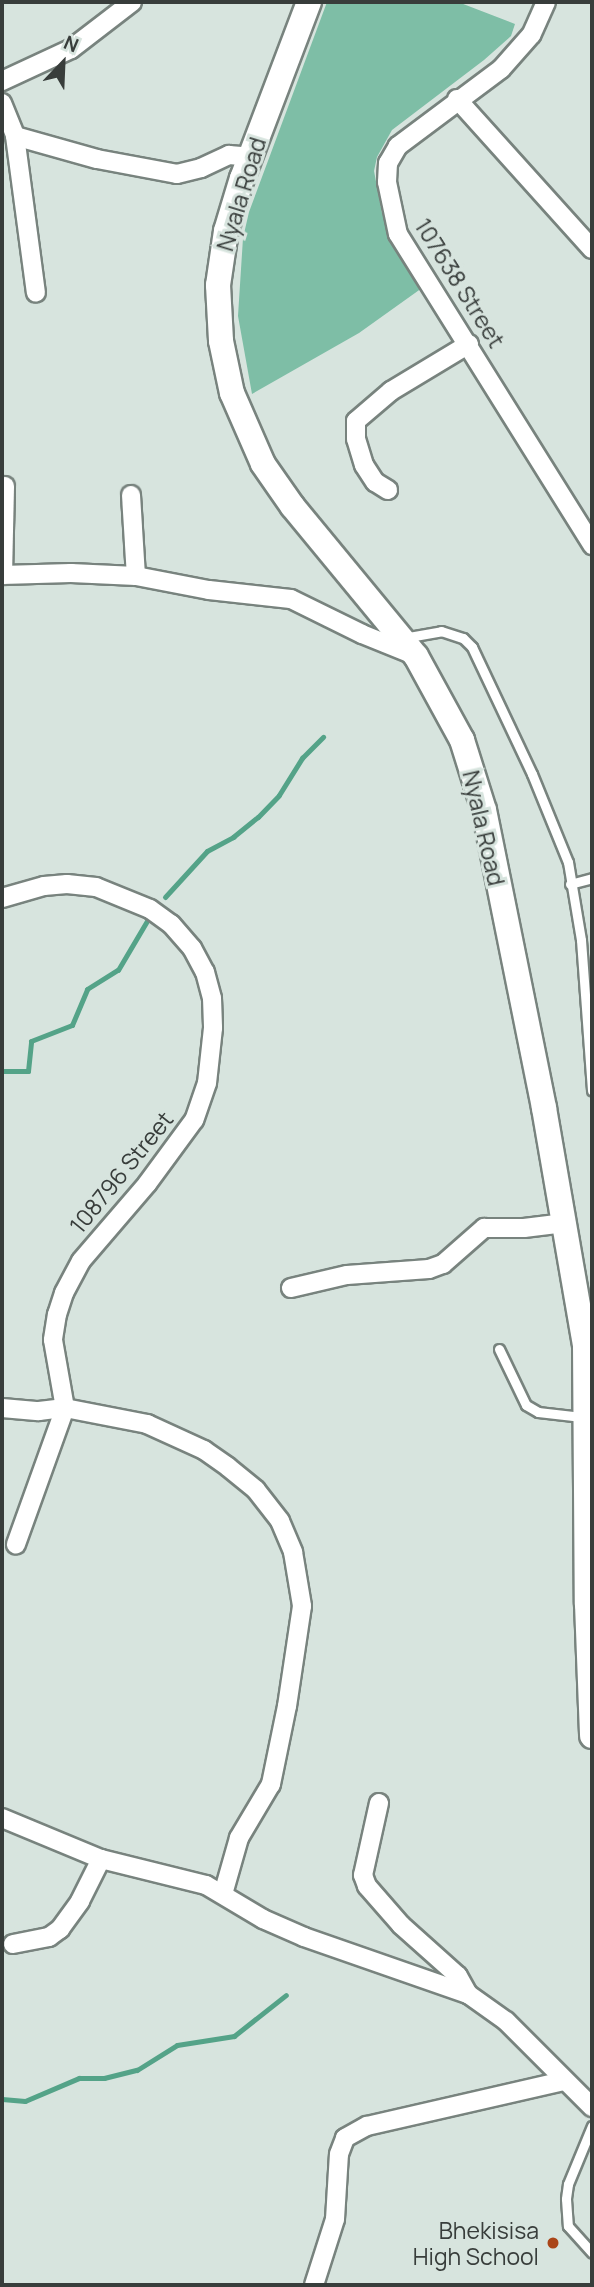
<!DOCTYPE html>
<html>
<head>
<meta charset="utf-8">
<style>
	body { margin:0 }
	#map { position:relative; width:594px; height:2287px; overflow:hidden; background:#d7e4de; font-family:Manrope,sans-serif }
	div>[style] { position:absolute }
	.green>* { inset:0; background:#7ebea6 }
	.stream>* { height:5px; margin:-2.5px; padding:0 2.5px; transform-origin:2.5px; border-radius:2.5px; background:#54a388 }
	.roads { filter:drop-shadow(2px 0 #78837e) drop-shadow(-2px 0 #78837e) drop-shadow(0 2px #78837e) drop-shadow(0 -2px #78837e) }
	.lane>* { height:9px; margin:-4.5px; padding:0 4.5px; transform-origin:4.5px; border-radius:4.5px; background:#fff }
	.street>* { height:18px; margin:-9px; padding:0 9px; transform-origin:9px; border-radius:9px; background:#fff }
	.secondary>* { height:24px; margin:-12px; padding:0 12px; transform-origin:12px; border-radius:12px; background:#fff }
	.dots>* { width:19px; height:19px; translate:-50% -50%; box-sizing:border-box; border:4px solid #d7e4de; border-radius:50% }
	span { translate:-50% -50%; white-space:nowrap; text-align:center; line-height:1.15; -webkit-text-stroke:6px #d7e4de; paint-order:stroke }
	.street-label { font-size:23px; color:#383d3b }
	.poi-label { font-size:23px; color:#383d3b }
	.right { translate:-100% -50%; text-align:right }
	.frame { position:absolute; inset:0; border:4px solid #383d3b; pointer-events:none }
	.north { position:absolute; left:28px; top:28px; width:70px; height:70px; -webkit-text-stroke:5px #d7e4de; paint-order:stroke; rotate:23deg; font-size:19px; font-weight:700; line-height:28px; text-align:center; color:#383d3b }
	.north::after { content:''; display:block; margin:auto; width:24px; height:32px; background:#383d3b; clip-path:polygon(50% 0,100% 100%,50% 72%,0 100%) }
</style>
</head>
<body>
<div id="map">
	<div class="green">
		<div style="clip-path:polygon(327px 2px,458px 2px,515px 24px,511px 36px,484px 60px,392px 130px,377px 157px,374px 171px,382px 213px,390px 238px,422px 288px,359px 333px,252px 394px,238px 316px,243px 238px,249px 212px)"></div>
	</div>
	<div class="stream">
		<div style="left:165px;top:897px;width:62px;rotate:-47.6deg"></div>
		<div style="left:207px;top:851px;width:30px;rotate:-28deg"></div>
		<div style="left:233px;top:837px;width:32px;rotate:-39deg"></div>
		<div style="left:258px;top:817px;width:30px;rotate:-46deg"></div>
		<div style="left:279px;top:795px;width:44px;rotate:-58.1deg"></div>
		<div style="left:302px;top:758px;width:30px;rotate:-45deg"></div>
		<div style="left:2px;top:1071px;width:26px"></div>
		<div style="left:28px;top:1071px;width:30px;rotate:-84deg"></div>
		<div style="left:31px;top:1041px;width:44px;rotate:-21.3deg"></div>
		<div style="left:72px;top:1025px;width:39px;rotate:-67deg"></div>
		<div style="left:87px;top:989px;width:36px;rotate:-32deg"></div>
		<div style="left:118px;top:970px;width:59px;rotate:-59.5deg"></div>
		<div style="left:2px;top:2099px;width:23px;rotate:5deg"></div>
		<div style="left:25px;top:2101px;width:59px;rotate:-23.1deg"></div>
		<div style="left:79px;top:2078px;width:25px"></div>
		<div style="left:104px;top:2078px;width:34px;rotate:-14deg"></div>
		<div style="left:137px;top:2070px;width:47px;rotate:-32deg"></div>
		<div style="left:177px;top:2045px;width:58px;rotate:-9deg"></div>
		<div style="left:234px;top:2036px;width:66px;rotate:-38.3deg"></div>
	</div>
	<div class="roads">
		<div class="lane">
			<div style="left:403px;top:638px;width:39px;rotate:-10deg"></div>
			<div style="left:441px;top:631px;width:23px;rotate:18deg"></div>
			<div style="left:463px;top:638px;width:13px;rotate:45deg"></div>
			<div style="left:472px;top:647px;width:140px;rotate:64.7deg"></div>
			<div style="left:532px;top:774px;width:95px;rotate:67.8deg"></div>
			<div style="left:568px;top:862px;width:79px;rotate:80.5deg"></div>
			<div style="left:581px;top:940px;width:151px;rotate:85.8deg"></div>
			<div style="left:570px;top:884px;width:23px;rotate:-15deg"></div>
			<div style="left:499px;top:1349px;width:62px;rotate:64.3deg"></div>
			<div style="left:526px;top:1405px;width:14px;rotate:30deg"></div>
			<div style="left:538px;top:1412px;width:44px;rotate:6.5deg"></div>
			<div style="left:592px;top:2126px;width:63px;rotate:112.5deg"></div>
			<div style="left:568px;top:2184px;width:15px;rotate:98deg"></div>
			<div style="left:566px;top:2199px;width:27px;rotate:86deg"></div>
			<div style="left:568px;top:2226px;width:36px;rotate:48deg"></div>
		</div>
		<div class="street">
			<div style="left:546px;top:2px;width:36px;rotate:114deg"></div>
			<div style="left:531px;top:35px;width:45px;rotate:131.4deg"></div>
			<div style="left:501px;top:69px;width:129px;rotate:143.2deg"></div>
			<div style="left:398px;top:146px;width:20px;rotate:120deg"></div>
			<div style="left:388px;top:163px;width:19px;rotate:93deg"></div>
			<div style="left:387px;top:182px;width:53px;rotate:78.1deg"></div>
			<div style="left:398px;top:234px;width:367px;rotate:58deg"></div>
			<div style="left:2px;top:81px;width:76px;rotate:-24.9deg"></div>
			<div style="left:71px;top:49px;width:77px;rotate:-37.6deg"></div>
			<div style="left:457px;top:99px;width:202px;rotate:48deg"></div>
			<div style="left:2px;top:103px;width:35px;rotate:68deg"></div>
			<div style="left:15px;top:136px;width:158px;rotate:82.4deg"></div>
			<div style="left:15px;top:136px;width:85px;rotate:15.7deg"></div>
			<div style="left:97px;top:159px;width:81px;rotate:10.6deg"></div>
			<div style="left:177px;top:174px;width:25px;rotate:-14deg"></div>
			<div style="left:201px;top:168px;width:31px;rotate:-25deg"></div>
			<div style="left:229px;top:155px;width:21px;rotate:5deg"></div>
			<div style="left:388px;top:490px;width:15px;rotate:-148deg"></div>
			<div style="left:375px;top:482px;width:20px;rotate:-123deg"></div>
			<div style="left:364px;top:465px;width:27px;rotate:-107deg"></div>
			<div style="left:356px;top:439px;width:18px;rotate:-90deg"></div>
			<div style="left:356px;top:421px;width:46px;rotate:-40.6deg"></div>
			<div style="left:391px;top:391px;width:91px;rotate:-31.1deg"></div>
			<div style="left:131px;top:495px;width:81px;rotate:86.5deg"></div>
			<div style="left:2px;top:575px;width:69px;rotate:-1.7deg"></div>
			<div style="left:71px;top:573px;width:65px;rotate:2.6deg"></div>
			<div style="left:136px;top:576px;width:74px;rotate:10.9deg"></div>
			<div style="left:209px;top:590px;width:82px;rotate:6.3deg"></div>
			<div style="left:291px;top:599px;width:79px;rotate:26.2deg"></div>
			<div style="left:362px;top:634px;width:56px;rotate:22deg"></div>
			<div style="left:3px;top:575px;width:89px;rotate:-88.7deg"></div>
			<div style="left:2px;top:898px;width:44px;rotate:-15.9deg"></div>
			<div style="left:44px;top:886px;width:23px;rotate:-5deg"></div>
			<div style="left:67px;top:884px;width:29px;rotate:6deg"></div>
			<div style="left:96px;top:887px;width:58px;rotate:22.2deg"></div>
			<div style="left:150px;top:909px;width:26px;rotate:36deg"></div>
			<div style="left:171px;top:924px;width:32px;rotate:49deg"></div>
			<div style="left:192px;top:948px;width:27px;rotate:62deg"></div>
			<div style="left:205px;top:972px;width:27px;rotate:75deg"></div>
			<div style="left:212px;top:998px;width:30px;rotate:88deg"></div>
			<div style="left:213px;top:1028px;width:55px;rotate:96.2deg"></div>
			<div style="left:207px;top:1083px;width:39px;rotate:109deg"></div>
			<div style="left:194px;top:1120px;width:79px;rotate:126.3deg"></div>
			<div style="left:147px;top:1184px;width:101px;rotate:130.6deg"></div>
			<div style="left:81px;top:1261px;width:36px;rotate:118deg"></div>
			<div style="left:64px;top:1293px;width:22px;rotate:108deg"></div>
			<div style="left:57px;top:1314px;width:26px;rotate:99deg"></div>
			<div style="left:53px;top:1340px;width:69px;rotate:80deg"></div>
			<div style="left:65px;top:1408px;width:145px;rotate:109.8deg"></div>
			<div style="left:291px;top:1288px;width:57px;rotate:-13.1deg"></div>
			<div style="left:347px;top:1275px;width:82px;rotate:-4.2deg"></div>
			<div style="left:429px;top:1269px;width:15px;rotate:-20deg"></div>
			<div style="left:443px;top:1264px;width:55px;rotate:-41.3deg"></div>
			<div style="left:484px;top:1228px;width:40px"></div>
			<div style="left:524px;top:1228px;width:39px;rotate:-7deg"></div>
			<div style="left:2px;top:1408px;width:37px;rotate:5deg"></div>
			<div style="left:39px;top:1411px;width:26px;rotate:-7deg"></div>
			<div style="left:65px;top:1408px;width:84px;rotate:11deg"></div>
			<div style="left:147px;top:1424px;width:63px;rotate:24.5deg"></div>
			<div style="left:204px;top:1450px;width:29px;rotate:35deg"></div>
			<div style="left:228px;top:1467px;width:36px;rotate:39deg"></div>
			<div style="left:256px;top:1490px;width:39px;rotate:52deg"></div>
			<div style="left:280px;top:1521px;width:34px;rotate:67deg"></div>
			<div style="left:293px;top:1552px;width:55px;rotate:80.5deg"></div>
			<div style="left:302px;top:1606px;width:101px;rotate:98.5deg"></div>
			<div style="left:287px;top:1706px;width:80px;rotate:101.6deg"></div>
			<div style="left:271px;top:1784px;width:63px;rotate:120.7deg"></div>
			<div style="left:239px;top:1838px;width:58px;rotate:105.9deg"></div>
			<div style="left:379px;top:1803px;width:74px;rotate:102.5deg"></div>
			<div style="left:363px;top:1875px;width:12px;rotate:70deg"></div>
			<div style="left:367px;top:1886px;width:52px;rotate:48.9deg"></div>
			<div style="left:401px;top:1925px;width:76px;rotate:41.8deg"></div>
			<div style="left:458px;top:1976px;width:21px;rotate:61deg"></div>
			<div style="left:2px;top:1818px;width:107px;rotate:22.5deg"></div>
			<div style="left:101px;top:1859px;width:108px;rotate:13.9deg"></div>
			<div style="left:206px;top:1885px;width:66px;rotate:30.8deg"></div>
			<div style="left:263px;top:1919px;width:45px;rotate:23.7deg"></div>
			<div style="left:304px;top:1937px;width:174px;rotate:19.2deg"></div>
			<div style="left:468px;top:1994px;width:47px;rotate:35.4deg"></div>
			<div style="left:506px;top:2021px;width:122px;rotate:45deg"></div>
			<div style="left:13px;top:1944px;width:37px;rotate:-11deg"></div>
			<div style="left:49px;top:1937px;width:14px;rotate:-36deg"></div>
			<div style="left:60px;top:1929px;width:34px;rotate:-54deg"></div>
			<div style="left:80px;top:1901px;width:47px;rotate:-63.4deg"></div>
			<div style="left:314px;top:2285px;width:69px;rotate:-72.3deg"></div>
			<div style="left:335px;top:2219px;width:65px;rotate:-86.5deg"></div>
			<div style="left:339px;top:2154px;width:17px;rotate:-69deg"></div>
			<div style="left:345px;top:2138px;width:25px;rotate:-29deg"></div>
			<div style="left:367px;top:2126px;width:202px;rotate:-12.9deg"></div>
		</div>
		<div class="secondary">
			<div style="left:309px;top:2px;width:188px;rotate:110.8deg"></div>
			<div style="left:242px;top:178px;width:55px;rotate:106.8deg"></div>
			<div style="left:226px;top:231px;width:55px;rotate:98.4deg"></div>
			<div style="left:218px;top:285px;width:56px;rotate:86.9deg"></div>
			<div style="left:221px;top:341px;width:53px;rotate:78.1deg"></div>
			<div style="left:232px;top:393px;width:77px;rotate:66.4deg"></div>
			<div style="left:263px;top:464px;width:52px;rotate:55.1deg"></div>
			<div style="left:293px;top:507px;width:193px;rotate:50.5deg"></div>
			<div style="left:416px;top:656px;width:96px;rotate:61.3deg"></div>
			<div style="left:462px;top:740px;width:73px;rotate:72.6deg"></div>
			<div style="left:484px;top:810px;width:304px;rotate:78.6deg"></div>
			<div style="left:544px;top:1108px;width:241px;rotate:80.2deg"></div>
			<div style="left:585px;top:1345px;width:259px;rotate:89.6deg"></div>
			<div style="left:587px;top:1604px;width:132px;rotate:87.8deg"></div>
		</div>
	</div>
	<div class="dots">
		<div style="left:553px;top:2243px;background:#aa4518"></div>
	</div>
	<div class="street-label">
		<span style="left:241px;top:194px;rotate:-73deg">Nyala Road</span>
		<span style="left:460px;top:283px;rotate:58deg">107638 Street</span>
		<span style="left:484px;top:828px;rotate:77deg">Nyala Road</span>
		<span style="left:121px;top:1172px;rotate:-51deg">108796 Street</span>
	</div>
	<div class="poi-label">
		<span class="right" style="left:539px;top:2243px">Bhekisisa<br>High School</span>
	</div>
	<div class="frame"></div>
	<div class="north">N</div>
</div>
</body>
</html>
